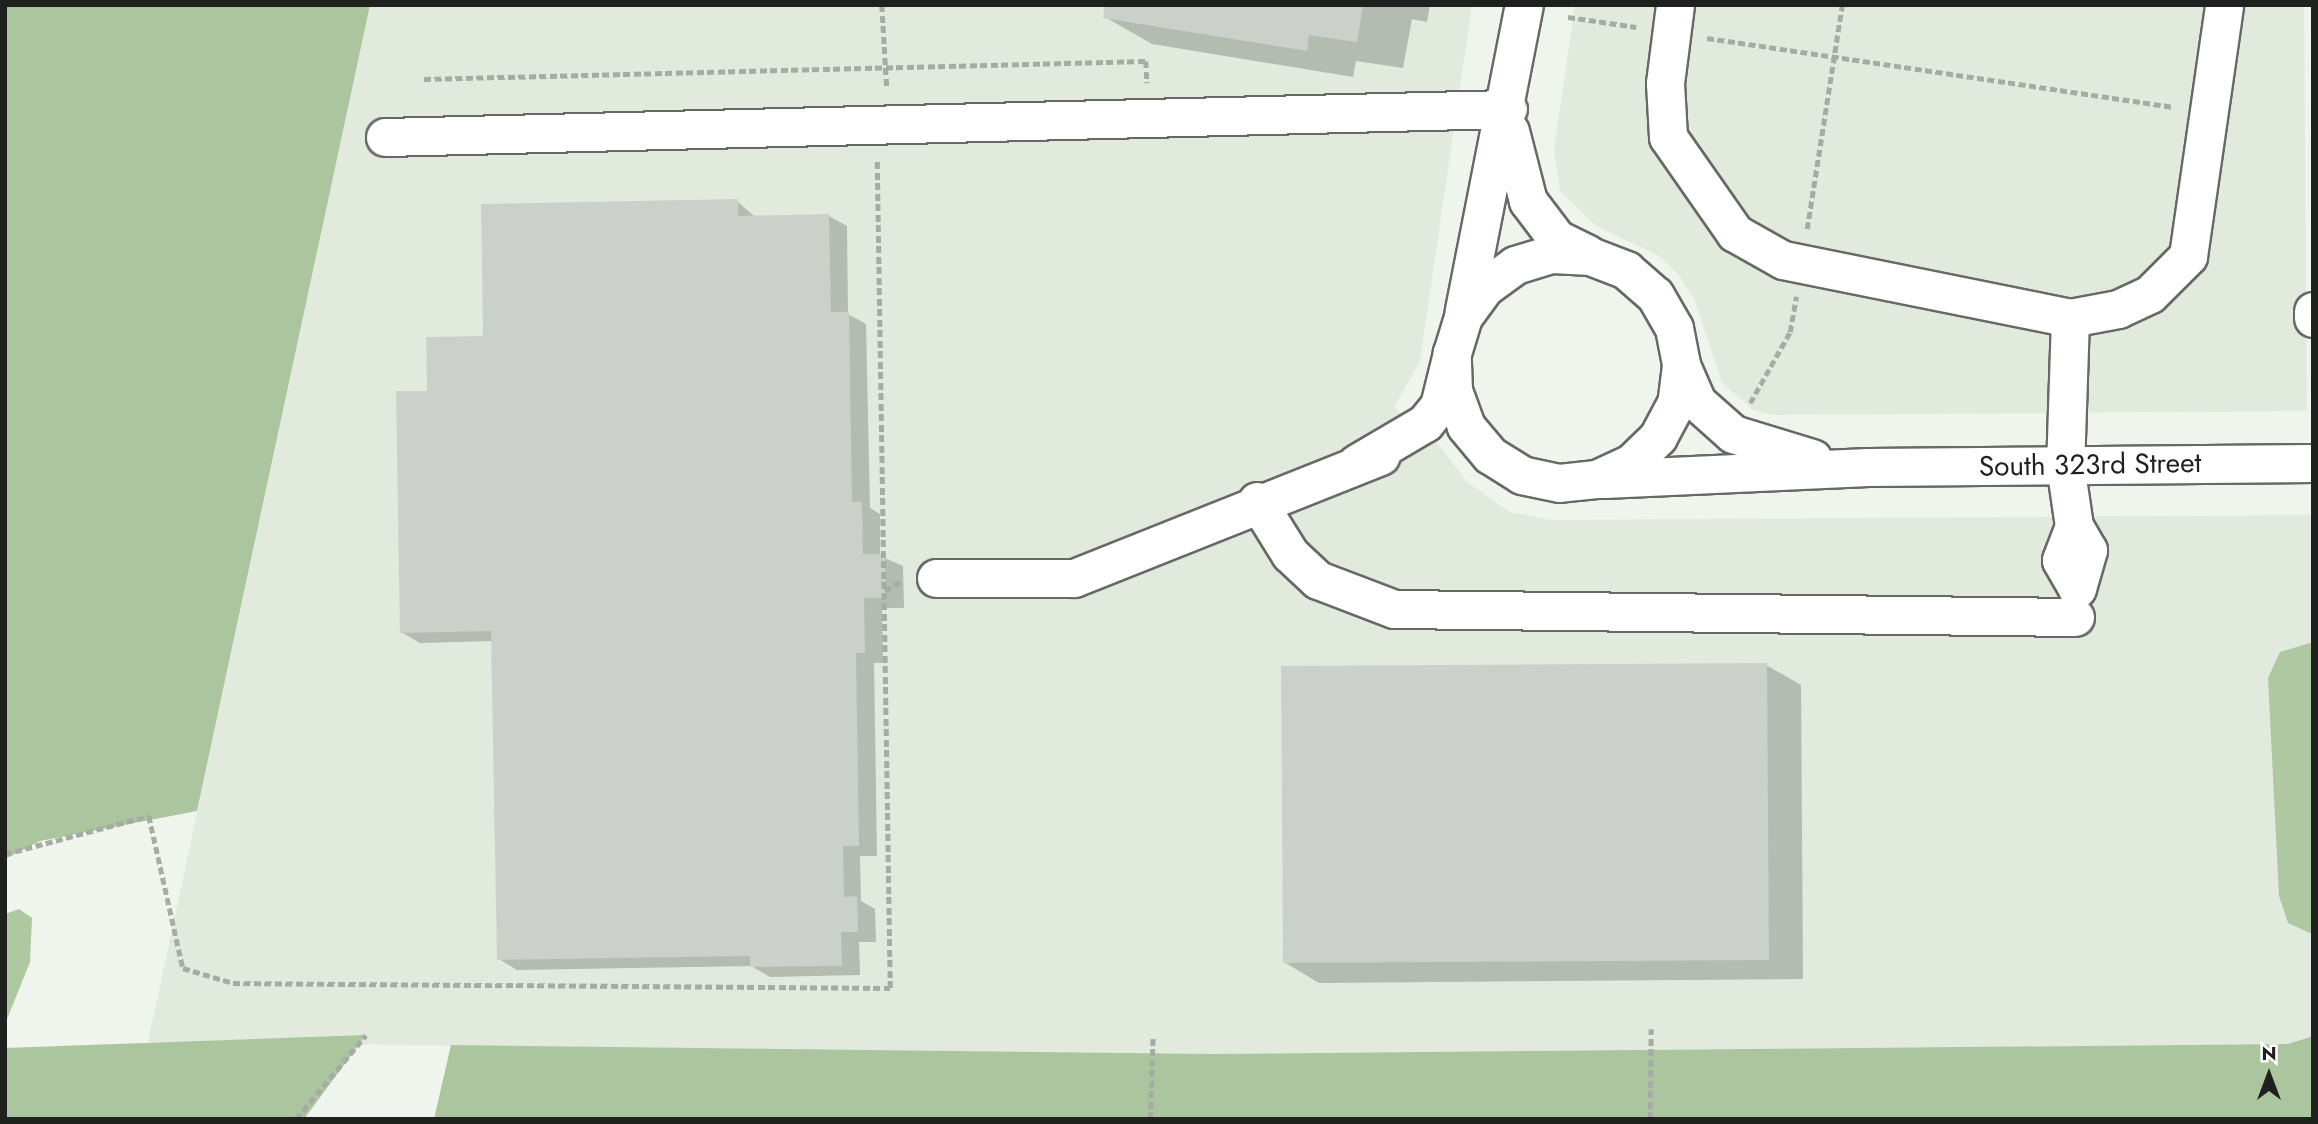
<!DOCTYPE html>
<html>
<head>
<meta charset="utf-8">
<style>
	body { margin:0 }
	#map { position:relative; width:2318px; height:1124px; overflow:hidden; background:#eff4ed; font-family:Jost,sans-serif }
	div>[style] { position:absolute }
	.built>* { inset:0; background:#e1eadd }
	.forest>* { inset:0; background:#abc69e }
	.water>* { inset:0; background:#aec9a1 }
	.shadow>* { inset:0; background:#0003 }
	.building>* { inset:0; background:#ccd0ca }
	.path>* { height:4.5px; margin-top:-2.25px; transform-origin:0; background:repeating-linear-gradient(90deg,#a7aba5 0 7px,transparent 0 10.5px) }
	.roads { filter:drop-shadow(2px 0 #666a64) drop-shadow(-2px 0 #666a64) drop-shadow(0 2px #666a64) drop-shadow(0 -2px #666a64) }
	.minor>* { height:37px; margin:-18.5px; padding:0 18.5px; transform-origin:18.5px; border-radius:18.5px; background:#fff }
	span { translate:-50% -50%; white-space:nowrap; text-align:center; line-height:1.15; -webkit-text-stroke:7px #fff; paint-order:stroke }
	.street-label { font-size:28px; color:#1f211e }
	.frame { position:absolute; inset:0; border:7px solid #1f211e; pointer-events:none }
	.north { position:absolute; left:2234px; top:1040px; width:70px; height:70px; -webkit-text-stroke:5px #fff; paint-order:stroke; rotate:0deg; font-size:19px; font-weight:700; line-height:28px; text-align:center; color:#1f211e }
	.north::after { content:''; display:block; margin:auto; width:24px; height:32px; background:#1f211e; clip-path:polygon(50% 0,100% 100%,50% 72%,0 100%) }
</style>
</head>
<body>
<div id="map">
	<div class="built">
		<div style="clip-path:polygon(370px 5px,1472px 5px,1420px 361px,1394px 407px,1440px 446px,1467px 482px,1510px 512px,1551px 520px,2313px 515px,2313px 1036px,2288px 1044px,1213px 1054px,148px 1042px)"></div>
		<div style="clip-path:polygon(1575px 5px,2304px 5px,2307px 411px,1773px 415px,1753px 410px,1722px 383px,1694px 299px,1679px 275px,1659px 256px,1596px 226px,1560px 191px,1554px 150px)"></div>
	</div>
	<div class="forest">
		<div style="clip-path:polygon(5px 5px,370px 5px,197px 811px,40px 841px,5px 859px)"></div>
		<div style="clip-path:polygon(366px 1035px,304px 1119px,5px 1119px,5px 1048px)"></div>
		<div style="clip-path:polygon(2313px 1036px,2313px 1119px,434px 1119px,451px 1045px,1213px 1054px,2288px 1044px)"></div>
	</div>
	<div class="water">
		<div style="clip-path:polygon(2313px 642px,2313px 934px,2312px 934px,2288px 923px,2279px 896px,2268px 678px,2280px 652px)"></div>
		<div style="clip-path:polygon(19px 909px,32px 918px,30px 962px,5px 1024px,5px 914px)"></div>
	</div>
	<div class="shadow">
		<div style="clip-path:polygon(1107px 5px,1430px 5px,1427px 22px,1412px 19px,1403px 68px,1356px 61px,1353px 77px,1152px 44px,1105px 17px)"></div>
		<div style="clip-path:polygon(737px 201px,755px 217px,829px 216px,847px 226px,848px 314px,866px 324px,870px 508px,880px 514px,880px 556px,903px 566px,904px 608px,882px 608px,883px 663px,874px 663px,877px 856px,860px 856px,861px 901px,875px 909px,876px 942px,859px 942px,860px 975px,770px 977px,751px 966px,517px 970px,499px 959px,493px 641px,420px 643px,401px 632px,429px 393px,485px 338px)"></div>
		<div style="clip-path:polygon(1766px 665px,1801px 685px,1803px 979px,1319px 983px,1284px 962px)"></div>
	</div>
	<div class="building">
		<div style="clip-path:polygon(1105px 5px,1363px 5px,1357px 42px,1309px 35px,1307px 51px,1103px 18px)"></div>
		<div style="clip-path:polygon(738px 199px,738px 216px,829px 214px,831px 312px,849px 312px,852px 502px,862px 502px,863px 554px,885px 554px,886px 598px,864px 598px,865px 653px,856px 653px,859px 846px,843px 846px,844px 897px,857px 896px,858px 932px,841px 932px,842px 966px,750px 967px,750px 956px,497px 960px,491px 631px,400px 633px,396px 391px,427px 391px,426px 337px,483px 336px,481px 204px)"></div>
		<div style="clip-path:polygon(1767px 663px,1769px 960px,1283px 963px,1281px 666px)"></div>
	</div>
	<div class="path">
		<div style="left:882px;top:5px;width:83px;rotate:86.6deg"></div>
		<div style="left:1568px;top:17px;width:69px;rotate:8.4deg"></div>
		<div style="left:1707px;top:38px;width:470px;rotate:8.4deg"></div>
		<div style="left:424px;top:79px;width:722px;rotate:-1.43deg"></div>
		<div style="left:1146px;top:61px;width:22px;rotate:87deg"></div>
		<div style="left:1807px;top:229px;width:227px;rotate:-81.1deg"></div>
		<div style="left:1750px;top:403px;width:81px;rotate:-60.6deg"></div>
		<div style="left:1790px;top:332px;width:36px;rotate:-80deg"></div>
		<div style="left:885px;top:591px;width:19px;rotate:-32deg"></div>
		<div style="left:5px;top:854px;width:149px;rotate:-14.8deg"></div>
		<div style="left:149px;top:816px;width:156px;rotate:77.4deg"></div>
		<div style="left:183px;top:968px;width:52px;rotate:16.7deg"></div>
		<div style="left:233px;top:983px;width:657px;rotate:0.44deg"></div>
		<div style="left:890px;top:988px;width:829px;rotate:-90.9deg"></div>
		<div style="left:296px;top:1119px;width:109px;rotate:-50.2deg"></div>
		<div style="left:1150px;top:1119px;width:84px;rotate:-88deg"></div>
		<div style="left:1650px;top:1119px;width:90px;rotate:-89.4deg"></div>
	</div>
	<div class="roads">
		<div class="minor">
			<div style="left:1675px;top:5px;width:79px;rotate:97.3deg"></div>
			<div style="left:1665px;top:83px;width:54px;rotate:86.8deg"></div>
			<div style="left:1668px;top:137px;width:117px;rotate:55.1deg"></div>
			<div style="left:1735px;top:233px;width:55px;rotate:29.4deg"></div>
			<div style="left:1783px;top:260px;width:293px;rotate:11.4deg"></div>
			<div style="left:2070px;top:318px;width:49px;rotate:-10.6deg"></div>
			<div style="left:2118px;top:309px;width:35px;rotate:-25deg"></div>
			<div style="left:2150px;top:294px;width:54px;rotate:-45deg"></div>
			<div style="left:2188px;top:256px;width:254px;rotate:-81.8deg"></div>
			<div style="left:1510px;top:131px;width:72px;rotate:75.6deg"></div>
			<div style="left:1528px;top:201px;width:48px;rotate:52.7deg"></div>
			<div style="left:1557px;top:239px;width:34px;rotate:26deg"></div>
			<div style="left:385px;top:137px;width:1123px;rotate:-1.43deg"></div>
			<div style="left:1464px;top:310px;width:311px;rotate:-78.9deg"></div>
			<div style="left:2313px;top:311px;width:7px;rotate:90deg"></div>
			<div style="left:2070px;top:318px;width:147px;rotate:91.9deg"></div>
			<div style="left:2065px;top:465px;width:62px;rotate:81.6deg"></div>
			<div style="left:2074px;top:526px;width:28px;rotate:60deg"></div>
			<div style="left:2088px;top:550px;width:40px;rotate:106deg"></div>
			<div style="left:2077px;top:588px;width:32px;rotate:-120deg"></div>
			<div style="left:2061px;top:560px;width:36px;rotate:-69deg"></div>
			<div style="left:1681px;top:365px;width:40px;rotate:66.6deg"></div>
			<div style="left:1697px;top:402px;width:48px;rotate:41.6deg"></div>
			<div style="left:1733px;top:434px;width:83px;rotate:16.9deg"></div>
			<div style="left:1357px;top:463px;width:79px;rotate:-30.5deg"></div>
			<div style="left:1425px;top:423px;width:22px;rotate:-51deg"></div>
			<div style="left:1439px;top:406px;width:55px;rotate:-76.2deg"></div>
			<div style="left:1452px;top:353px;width:38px;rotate:-73deg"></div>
			<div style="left:1463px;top:317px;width:37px;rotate:-54deg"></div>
			<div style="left:1485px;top:287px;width:37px;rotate:-36deg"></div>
			<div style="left:1515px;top:265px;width:39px;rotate:-17deg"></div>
			<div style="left:1552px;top:254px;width:38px;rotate:3deg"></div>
			<div style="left:1590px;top:256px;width:39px;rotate:21deg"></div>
			<div style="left:1626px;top:270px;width:38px;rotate:41deg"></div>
			<div style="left:1655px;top:295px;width:38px;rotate:60deg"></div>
			<div style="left:1674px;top:328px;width:38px;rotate:79deg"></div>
			<div style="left:1681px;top:365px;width:38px;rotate:97deg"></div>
			<div style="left:1676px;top:403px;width:38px;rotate:118deg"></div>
			<div style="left:1658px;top:437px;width:37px;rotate:136deg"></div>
			<div style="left:1631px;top:463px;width:38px;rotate:155deg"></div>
			<div style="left:1596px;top:479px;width:37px;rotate:174deg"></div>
			<div style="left:1559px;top:483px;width:38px;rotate:-168deg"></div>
			<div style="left:1522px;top:475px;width:38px;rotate:-148deg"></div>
			<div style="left:1490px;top:455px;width:38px;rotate:-130deg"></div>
			<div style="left:1466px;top:426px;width:37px;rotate:-110deg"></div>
			<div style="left:1453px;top:391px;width:38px;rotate:-92deg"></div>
			<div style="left:1604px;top:479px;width:264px;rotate:-2.6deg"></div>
			<div style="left:1868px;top:467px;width:445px;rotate:-0.5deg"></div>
			<div style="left:1257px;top:501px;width:62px;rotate:58.1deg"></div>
			<div style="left:1290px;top:554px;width:38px;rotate:43deg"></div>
			<div style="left:1318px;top:580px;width:81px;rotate:20.9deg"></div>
			<div style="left:1394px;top:609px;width:681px;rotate:0.67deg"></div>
			<div style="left:936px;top:578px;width:138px"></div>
			<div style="left:1074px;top:578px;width:330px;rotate:-21.7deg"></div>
		</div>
	</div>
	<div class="street-label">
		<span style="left:2090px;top:465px;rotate:-1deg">South 323rd Street</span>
	</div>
	<div class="frame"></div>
	<div class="north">N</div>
</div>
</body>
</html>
